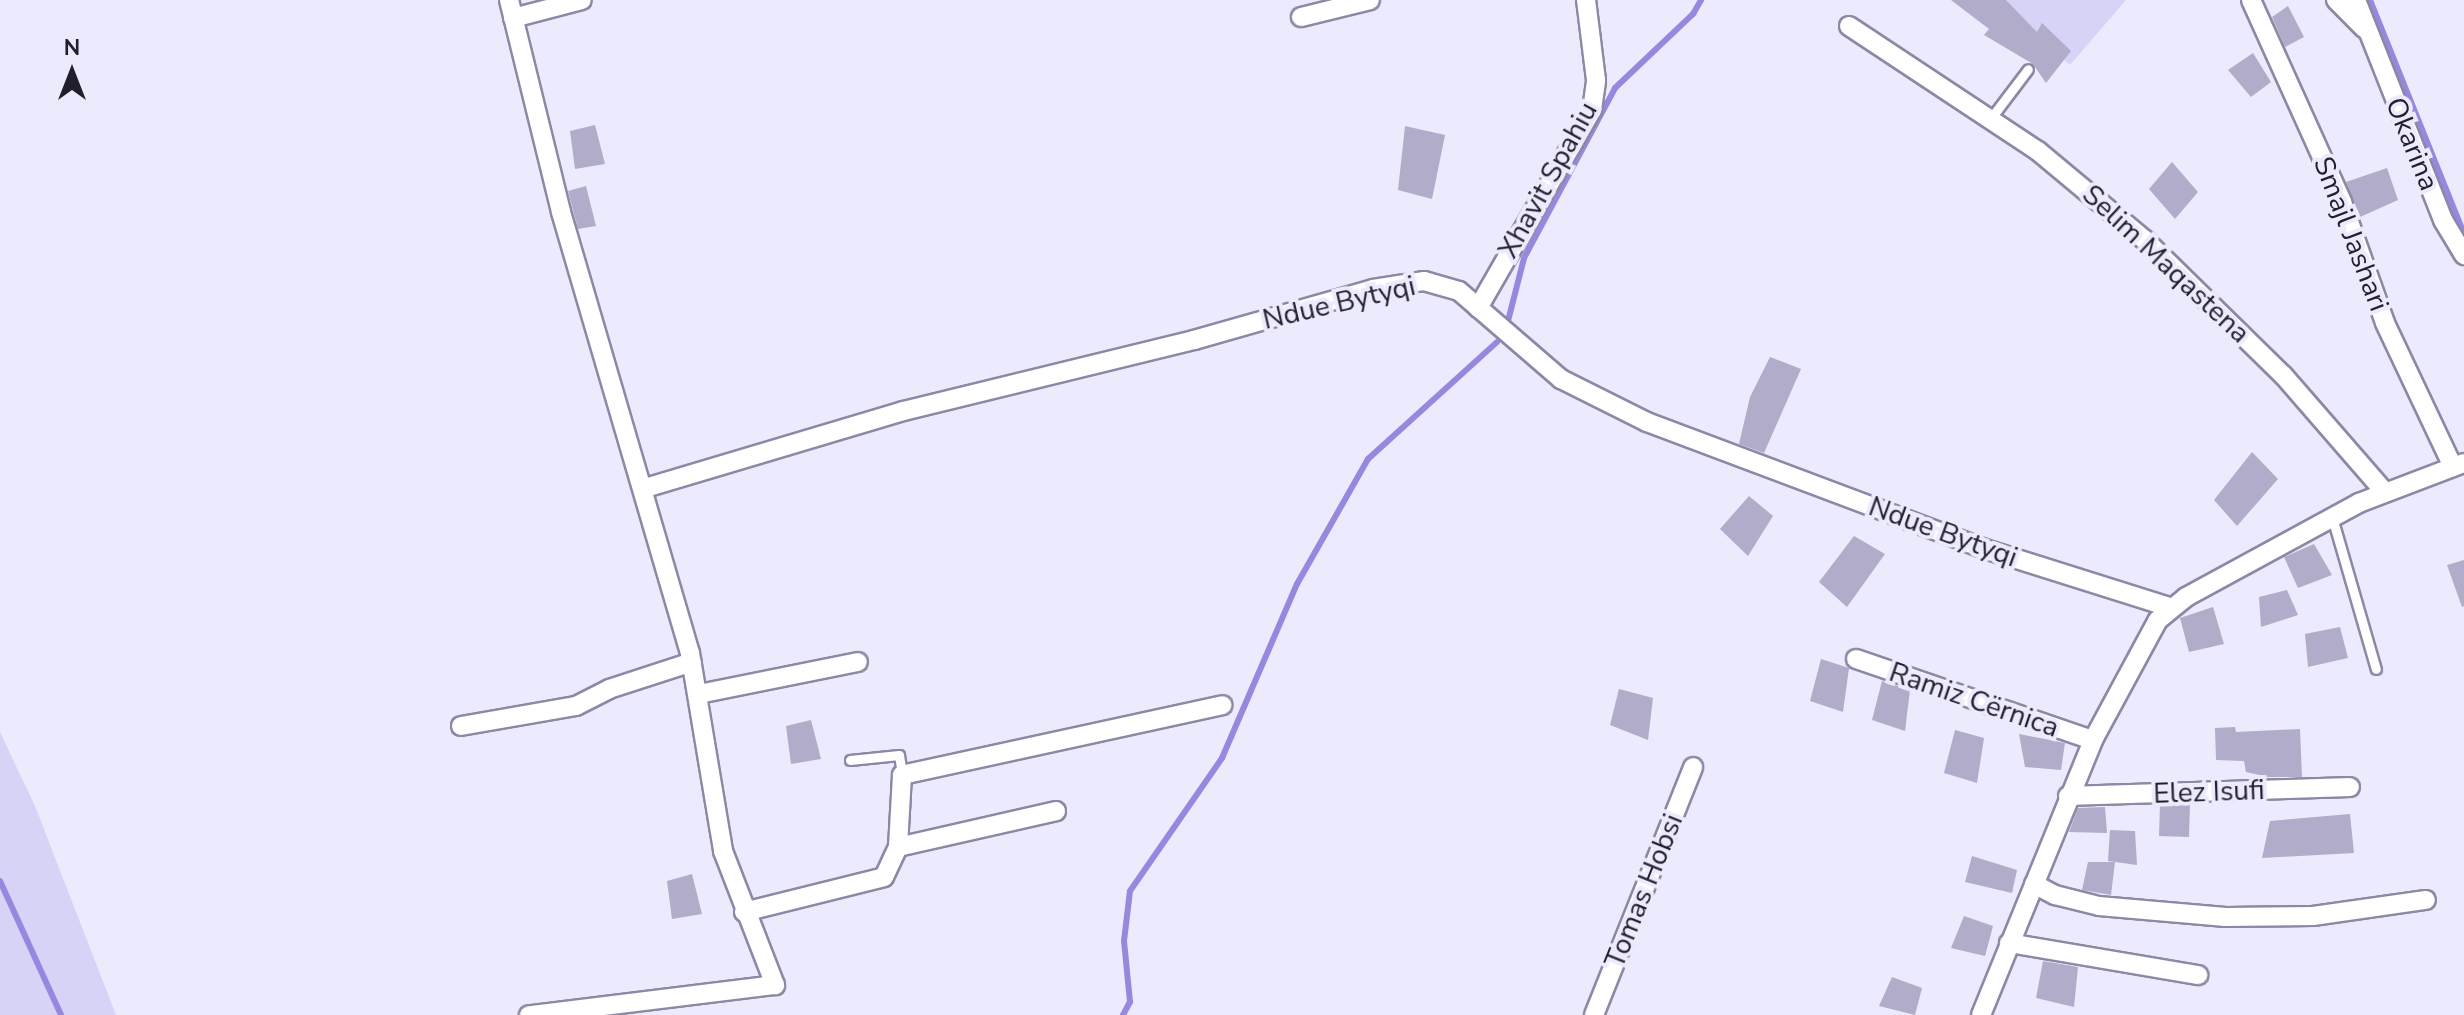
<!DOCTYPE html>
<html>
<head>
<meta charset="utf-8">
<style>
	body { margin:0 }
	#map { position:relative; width:2464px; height:1015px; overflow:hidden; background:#eceafd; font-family:"Nunito Sans",sans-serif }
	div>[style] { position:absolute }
	.green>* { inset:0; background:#d7d3f7 }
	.stream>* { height:6px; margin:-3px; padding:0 3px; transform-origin:3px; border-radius:3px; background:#9788df }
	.building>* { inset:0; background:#b0acca }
	.roads { filter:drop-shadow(2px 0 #8c88a5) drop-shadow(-2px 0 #8c88a5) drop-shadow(0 2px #8c88a5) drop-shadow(0 -2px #8c88a5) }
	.lane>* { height:9px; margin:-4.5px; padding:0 4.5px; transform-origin:4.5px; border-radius:4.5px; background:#fff }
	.street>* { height:18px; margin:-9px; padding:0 9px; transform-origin:9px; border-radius:9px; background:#fff }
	span { translate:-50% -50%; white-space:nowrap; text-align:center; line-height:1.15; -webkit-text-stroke:8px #eceafd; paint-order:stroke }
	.street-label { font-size:28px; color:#211f2b }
	.north { position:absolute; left:32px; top:32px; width:80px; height:80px; -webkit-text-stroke:6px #eceafd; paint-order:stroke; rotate:0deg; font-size:22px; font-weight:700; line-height:32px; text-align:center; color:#211f2b }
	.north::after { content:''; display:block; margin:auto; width:28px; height:36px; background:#211f2b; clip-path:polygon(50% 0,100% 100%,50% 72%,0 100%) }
</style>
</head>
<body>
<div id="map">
	<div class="green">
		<div style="clip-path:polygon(1998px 0,2126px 0,2070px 65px)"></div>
		<div style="clip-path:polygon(0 732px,35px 806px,116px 1015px,0 1015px)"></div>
	</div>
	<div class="stream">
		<div style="left:2370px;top:0;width:252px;rotate:68.1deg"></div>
		<div style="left:1508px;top:321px;width:65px;rotate:-75.7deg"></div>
		<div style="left:1524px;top:258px;width:193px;rotate:-61.8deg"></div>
		<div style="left:1615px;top:88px;width:108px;rotate:-43.5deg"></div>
		<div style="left:1693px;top:14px;width:16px;rotate:-60deg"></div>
		<div style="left:0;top:881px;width:147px;rotate:65.5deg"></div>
		<div style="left:1123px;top:1015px;width:15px;rotate:-62deg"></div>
		<div style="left:1130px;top:1002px;width:61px;rotate:-95.6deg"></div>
		<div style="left:1124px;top:941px;width:50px;rotate:-83.2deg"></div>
		<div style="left:1130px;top:891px;width:162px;rotate:-55.3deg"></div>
		<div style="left:1222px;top:758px;width:189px;rotate:-66.7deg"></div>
		<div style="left:1297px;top:584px;width:144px;rotate:-60.4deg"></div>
		<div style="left:1368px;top:459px;width:174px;rotate:-42.2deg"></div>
	</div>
	<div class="building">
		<div style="clip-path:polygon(1951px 0,2006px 0,2037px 32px,2042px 23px,2071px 51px,2046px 83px,2033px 64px,1984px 35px,1989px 29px)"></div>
		<div style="clip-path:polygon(2288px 6px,2304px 37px,2285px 47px,2272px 17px)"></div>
		<div style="clip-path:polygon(2253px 53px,2271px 82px,2251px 97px,2228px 70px)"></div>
		<div style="clip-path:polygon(595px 125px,605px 164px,575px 169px,570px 131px)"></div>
		<div style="clip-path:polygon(1405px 126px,1445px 135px,1432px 199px,1398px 190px)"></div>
		<div style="clip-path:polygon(2172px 162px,2198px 192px,2175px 219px,2149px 189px)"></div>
		<div style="clip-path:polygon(2387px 168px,2398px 200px,2360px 217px,2346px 182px)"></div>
		<div style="clip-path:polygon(586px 186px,596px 226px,578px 229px,568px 191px)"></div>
		<div style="clip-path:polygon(1770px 357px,1801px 369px,1764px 453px,1739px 444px,1750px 397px)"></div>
		<div style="clip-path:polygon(2252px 452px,2278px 479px,2237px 526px,2214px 500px)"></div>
		<div style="clip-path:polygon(1749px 496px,1773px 516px,1748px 556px,1720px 529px)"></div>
		<div style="clip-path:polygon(1854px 536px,1885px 554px,1847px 607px,1819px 582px)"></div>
		<div style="clip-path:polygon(2314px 544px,2332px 575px,2298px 588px,2284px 557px)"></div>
		<div style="clip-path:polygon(2464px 560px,2464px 606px,2462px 607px,2447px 565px)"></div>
		<div style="clip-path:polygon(2287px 590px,2298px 615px,2261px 627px,2259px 597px)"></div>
		<div style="clip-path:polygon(2213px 607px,2224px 644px,2189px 652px,2180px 618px)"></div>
		<div style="clip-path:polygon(2340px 627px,2348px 658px,2308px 667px,2305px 634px)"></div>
		<div style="clip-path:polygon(1821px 659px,1849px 668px,1843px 712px,1810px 701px)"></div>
		<div style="clip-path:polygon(1882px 681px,1910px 690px,1905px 731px,1872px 720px)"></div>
		<div style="clip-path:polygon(1619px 689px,1653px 698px,1648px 740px,1610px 725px)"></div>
		<div style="clip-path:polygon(811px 720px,821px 759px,791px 764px,786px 726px)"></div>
		<div style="clip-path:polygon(2235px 727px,2236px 732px,2300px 729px,2302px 777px,2268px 777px,2246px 772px,2244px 761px,2216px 760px,2215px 728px)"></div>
		<div style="clip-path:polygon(1955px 730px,1984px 738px,1977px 783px,1944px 773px)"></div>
		<div style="clip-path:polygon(2019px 734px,2065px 743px,2061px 770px,2025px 767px)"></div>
		<div style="clip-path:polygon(2190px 804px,2189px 837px,2159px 836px,2160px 805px)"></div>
		<div style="clip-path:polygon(2105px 807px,2107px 833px,2069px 832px,2078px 808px)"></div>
		<div style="clip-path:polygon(2350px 814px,2354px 853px,2262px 858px,2270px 821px)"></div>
		<div style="clip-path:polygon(2110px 830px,2135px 831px,2137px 865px,2108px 861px)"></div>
		<div style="clip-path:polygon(1972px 856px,2017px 870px,2012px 893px,1965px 882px)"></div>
		<div style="clip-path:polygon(2088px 862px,2115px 862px,2111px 895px,2082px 890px)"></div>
		<div style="clip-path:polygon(692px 874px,702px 914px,672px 919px,667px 881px)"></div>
		<div style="clip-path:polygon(1964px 916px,1993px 926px,1985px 956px,1951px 948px)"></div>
		<div style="clip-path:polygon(2043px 961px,2078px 967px,2074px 1007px,2036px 998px)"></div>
		<div style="clip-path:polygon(1892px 977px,1922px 988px,1915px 1015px,1879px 1006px)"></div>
	</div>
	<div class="roads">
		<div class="lane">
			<div style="left:1991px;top:118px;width:61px;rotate:-52.9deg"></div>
			<div style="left:2332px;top:517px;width:158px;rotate:73.9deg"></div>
			<div style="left:850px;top:760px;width:49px;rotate:-5.8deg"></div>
			<div style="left:899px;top:755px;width:20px;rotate:81deg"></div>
		</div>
		<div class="street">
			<div style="left:509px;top:0;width:218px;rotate:76.2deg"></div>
			<div style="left:561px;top:212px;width:459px;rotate:73.7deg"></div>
			<div style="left:690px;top:653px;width:201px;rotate:80.5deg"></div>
			<div style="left:723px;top:851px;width:144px;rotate:68.8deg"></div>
			<div style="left:775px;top:985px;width:248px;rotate:173deg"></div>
			<div style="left:2251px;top:0;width:222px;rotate:65.7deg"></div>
			<div style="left:2342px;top:202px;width:128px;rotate:70.4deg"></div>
			<div style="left:2385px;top:323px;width:159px;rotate:64.7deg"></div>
			<div style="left:2336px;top:0;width:40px;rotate:45deg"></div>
			<div style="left:2356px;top:0;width:237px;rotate:68.4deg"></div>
			<div style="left:2443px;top:220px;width:41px;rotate:59deg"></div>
			<div style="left:1301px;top:17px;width:71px;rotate:-13.8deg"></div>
			<div style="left:513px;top:18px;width:71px;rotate:-14.6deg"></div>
			<div style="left:1849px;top:26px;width:227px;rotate:33.5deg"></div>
			<div style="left:2038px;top:151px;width:139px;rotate:39.8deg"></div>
			<div style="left:2145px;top:240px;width:193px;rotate:44.4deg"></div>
			<div style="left:2283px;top:375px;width:154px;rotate:49deg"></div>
			<div style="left:1478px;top:308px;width:228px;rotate:-60.1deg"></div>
			<div style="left:1592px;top:110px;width:30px;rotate:-82deg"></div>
			<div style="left:1596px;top:80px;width:81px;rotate:-97.1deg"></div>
			<div style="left:645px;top:488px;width:269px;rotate:-16.6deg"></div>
			<div style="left:903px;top:411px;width:300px;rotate:-13.7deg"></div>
			<div style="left:1194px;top:340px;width:186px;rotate:-15.9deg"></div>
			<div style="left:1373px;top:289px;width:52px;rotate:-8.9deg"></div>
			<div style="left:1424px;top:281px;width:36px;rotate:16deg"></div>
			<div style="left:1459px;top:291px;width:135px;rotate:40.8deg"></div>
			<div style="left:1561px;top:379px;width:96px;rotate:26.6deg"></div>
			<div style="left:1647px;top:422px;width:358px;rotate:20.6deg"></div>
			<div style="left:1982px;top:548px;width:196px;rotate:17.5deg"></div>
			<div style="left:1856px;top:659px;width:250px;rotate:18.9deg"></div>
			<div style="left:699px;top:694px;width:162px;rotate:-11.4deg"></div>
			<div style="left:461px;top:726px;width:117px;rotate:-9.9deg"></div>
			<div style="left:576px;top:706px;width:37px;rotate:-27deg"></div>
			<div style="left:609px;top:689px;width:87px;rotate:-18deg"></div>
			<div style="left:2068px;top:796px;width:282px;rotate:-1.8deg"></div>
			<div style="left:898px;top:847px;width:162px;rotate:-12.8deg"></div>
			<div style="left:2034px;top:884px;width:24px;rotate:28deg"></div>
			<div style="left:2055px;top:895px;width:45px;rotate:14deg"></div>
			<div style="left:2099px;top:906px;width:127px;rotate:5deg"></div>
			<div style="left:2226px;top:917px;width:87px;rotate:-0.7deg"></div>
			<div style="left:2313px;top:916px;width:114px;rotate:-8.1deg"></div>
			<div style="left:744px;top:912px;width:144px;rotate:-14deg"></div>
			<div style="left:884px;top:877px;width:33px;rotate:-65deg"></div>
			<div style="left:898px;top:847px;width:72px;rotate:-86.8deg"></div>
			<div style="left:902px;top:775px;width:328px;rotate:-12.3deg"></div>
			<div style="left:2009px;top:943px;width:192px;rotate:9.6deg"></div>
			<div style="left:1594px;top:1015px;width:267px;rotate:-68.2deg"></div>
			<div style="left:1981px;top:1015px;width:297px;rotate:-67.8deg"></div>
			<div style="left:2093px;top:740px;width:136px;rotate:-61.6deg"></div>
			<div style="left:2158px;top:620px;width:36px;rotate:-39deg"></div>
			<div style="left:2186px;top:597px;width:197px;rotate:-28.5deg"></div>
			<div style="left:2359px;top:503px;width:112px;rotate:-20.9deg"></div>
		</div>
	</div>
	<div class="street-label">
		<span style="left:2412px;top:144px;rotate:68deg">Okarina</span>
		<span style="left:1548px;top:180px;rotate:-61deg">Xhavit Spahiu</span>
		<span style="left:2351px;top:234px;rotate:69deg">Smajl Jashari</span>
		<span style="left:2166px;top:264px;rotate:43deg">Selim Maqastena</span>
		<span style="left:1339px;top:303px;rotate:-13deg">Ndue Bytyqi</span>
		<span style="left:1943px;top:532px;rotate:20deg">Ndue Bytyqi</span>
		<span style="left:1974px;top:700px;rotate:19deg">Ramiz Cërnica</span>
		<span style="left:2209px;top:792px;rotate:-2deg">Elez Isufi</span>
		<span style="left:1644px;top:891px;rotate:-68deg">Tomas Hobsi</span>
	</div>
	<div class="north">N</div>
</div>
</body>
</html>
